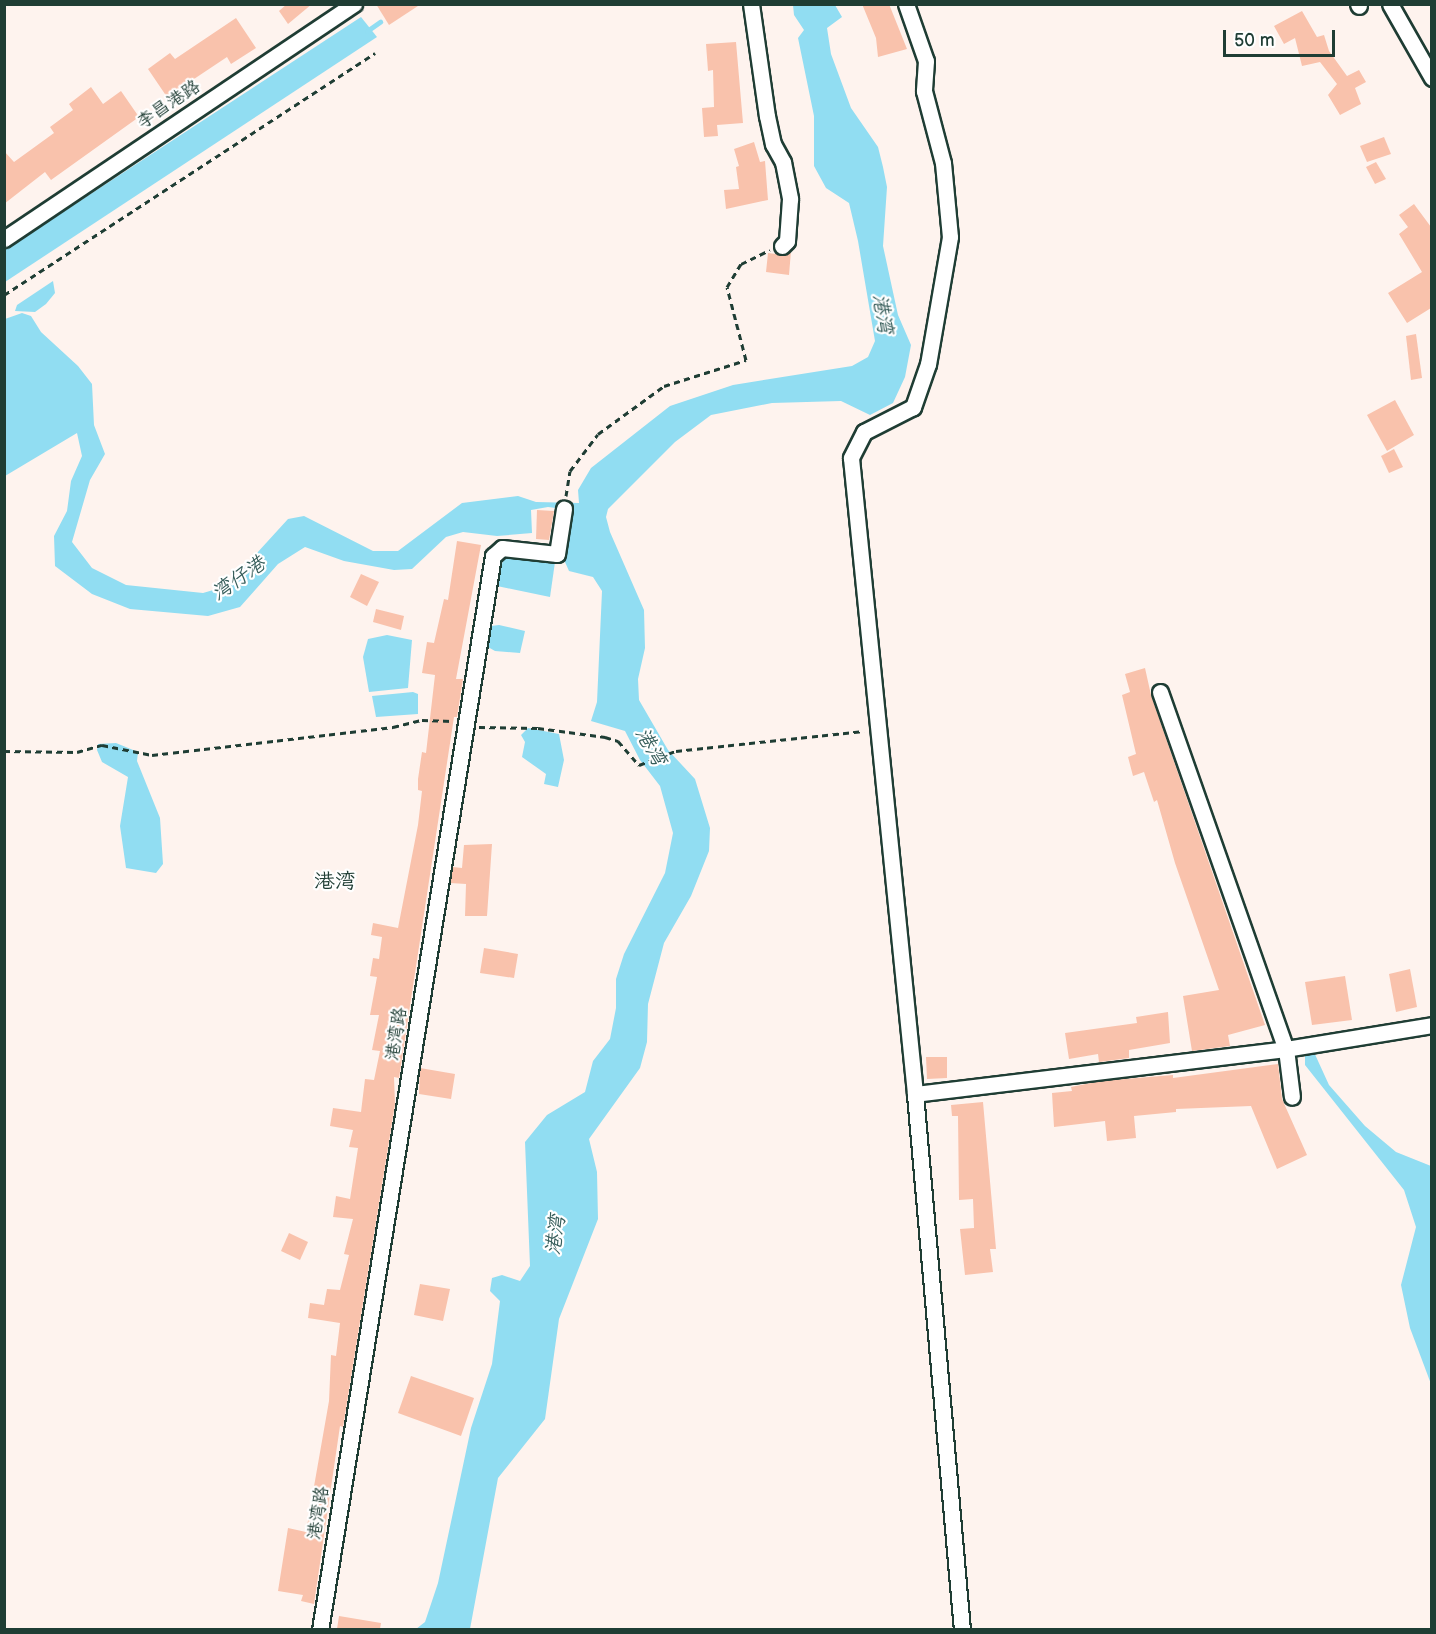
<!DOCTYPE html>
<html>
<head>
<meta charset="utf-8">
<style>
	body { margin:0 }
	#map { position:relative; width:1436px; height:1634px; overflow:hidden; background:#fef3ee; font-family:"Balsamiq Sans","LXGW WenKai TC",sans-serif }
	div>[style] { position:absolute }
	.water>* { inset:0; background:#91ddf2 }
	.stream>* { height:4.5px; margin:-2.25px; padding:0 2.25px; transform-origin:2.25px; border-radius:2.25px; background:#91ddf2 }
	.building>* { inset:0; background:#f9c2ac }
	.path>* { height:3px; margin-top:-1.5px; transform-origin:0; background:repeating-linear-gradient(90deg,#1f3d34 0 6px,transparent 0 10.5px) }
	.roads { filter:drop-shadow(2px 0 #1f3d34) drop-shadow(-2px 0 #1f3d34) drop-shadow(0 2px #1f3d34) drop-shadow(0 -2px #1f3d34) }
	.minor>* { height:15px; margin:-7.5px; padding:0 7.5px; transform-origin:7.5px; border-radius:7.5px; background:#fff }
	span { translate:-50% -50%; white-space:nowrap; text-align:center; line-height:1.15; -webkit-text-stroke:4.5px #fff; paint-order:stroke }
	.street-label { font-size:18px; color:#1f3d34 }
	.water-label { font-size:20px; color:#365d5a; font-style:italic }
	.quarter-label { font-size:21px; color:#1f3d34 }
	.frame { position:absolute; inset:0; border:6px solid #1f3d34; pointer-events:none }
	.scale { position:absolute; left:1223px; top:30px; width:112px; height:27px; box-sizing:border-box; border:3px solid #1f3d34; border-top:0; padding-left:8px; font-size:18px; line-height:21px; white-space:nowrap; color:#1f3d34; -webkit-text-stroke:4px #fff; paint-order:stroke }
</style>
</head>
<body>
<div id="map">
	<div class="water">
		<div style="clip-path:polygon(793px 5px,835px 5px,842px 17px,827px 28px,831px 54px,851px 108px,878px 147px,883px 167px,887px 187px,883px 246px,898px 315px,911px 345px,905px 377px,893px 403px,870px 415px,841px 401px,772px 403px,711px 415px,675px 442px,608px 509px,606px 517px,610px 532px,644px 610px,645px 648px,638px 679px,639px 700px,668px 750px,695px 779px,710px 828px,709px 851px,691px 896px,664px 943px,648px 1004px,647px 1042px,640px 1068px,589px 1139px,597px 1172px,598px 1219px,559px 1319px,545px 1419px,498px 1478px,470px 1629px,416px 1629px,425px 1622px,438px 1583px,471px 1428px,492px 1364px,500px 1301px,490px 1291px,492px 1278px,502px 1275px,520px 1281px,530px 1266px,525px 1142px,547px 1115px,585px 1092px,593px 1061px,610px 1039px,616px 1008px,616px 979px,624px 954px,665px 873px,673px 833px,660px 786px,640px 760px,625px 731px,591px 721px,597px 702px,602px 591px,593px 577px,569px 571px,565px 562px,564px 509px,548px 507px,531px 510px,532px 533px,497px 536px,463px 532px,446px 537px,412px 569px,394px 570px,344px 561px,305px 547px,278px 564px,240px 607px,208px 616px,130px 609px,92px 594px,55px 566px,54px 536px,67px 511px,71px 481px,82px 456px,77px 433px,5px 476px,5px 319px,22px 313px,31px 316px,41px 332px,78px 366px,92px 384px,94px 425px,105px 454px,90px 480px,72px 542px,92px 568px,126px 585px,203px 593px,227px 586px,288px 519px,304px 516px,373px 551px,398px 551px,462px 503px,518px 496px,536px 502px,579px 503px,578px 490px,591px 468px,670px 406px,733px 385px,852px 366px,868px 357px,875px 341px,858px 241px,849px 203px,826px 188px,814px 166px,814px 116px,798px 38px,804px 30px,794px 15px)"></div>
		<div style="clip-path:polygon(361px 17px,377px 37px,5px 282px,5px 250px)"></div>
		<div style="clip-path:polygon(53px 281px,55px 293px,46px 304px,35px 312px,15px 311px,17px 305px)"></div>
		<div style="clip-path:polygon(514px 555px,555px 562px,550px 597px,497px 586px,503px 560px)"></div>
		<div style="clip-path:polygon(499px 625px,525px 631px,520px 653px,495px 651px,488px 647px,491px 626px)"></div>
		<div style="clip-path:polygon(387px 635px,412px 640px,408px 688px,369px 692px,363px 657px,368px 639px)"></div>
		<div style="clip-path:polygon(413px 692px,418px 694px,418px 714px,376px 717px,372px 696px)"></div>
		<div style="clip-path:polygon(528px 728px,559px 734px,564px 760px,558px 787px,544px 784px,546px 774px,522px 757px,525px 742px,521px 735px)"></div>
		<div style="clip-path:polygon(116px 743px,138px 752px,137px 761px,160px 818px,163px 864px,156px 873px,126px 868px,120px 826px,128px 777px,102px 762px,97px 750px,98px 744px)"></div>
		<div style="clip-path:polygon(1305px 1050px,1313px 1050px,1329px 1085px,1365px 1126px,1396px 1152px,1431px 1166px,1431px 1384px,1410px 1328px,1401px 1285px,1416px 1227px,1404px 1190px,1305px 1065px)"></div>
	</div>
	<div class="stream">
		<div style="left:367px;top:31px;width:16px;rotate:-35deg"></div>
	</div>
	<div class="building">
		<div style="clip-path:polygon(287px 4px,312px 4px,288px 24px,279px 11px)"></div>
		<div style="clip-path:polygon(376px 4px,421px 4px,389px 25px)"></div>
		<div style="clip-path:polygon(862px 4px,889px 4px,907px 49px,878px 57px,876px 38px)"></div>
		<div style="clip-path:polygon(1302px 11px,1317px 37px,1324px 35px,1329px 51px,1347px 76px,1359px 70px,1366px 82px,1355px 88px,1361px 104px,1340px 115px,1328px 95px,1337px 84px,1320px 62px,1302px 66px,1295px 38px,1284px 44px,1274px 26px)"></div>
		<div style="clip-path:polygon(236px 18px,256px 48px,231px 64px,227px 57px,167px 97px,148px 69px,170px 53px,175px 59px)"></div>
		<div style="clip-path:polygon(736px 42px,743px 123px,717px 125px,718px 136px,704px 137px,702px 108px,714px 107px,713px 70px,708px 71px,706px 44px)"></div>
		<div style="clip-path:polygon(91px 87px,103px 104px,121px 91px,139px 117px,51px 180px,45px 172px,4px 204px,4px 151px,14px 162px,54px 133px,50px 127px,73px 110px,69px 104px)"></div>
		<div style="clip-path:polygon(1384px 137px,1391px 154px,1367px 162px,1360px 146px)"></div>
		<div style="clip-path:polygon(754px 142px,760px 162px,765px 161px,768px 200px,726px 209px,724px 190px,739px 189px,736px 167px,739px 166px,734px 149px)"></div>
		<div style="clip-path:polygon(1376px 162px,1386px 179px,1375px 184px,1366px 167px)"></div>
		<div style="clip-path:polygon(1414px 204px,1431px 227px,1431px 308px,1407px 323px,1388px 293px,1422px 272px,1399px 234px,1408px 227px,1399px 215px)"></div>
		<div style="clip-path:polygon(791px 251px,789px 275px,766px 272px,768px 253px,784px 255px)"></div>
		<div style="clip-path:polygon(1416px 334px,1422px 378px,1411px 380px,1406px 336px)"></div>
		<div style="clip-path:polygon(1395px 400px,1414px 435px,1387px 451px,1367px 415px)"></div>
		<div style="clip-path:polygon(1394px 449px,1403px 467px,1389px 473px,1381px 456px)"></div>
		<div style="clip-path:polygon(537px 510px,554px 511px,549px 540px,536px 539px)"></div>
		<div style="clip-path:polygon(457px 541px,481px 545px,456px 679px,463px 679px,457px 717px,454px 717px,399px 1078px,394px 1077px,395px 1104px,343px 1427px,340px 1426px,314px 1604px,301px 1601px,303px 1595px,278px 1591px,288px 1528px,306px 1532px,329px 1401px,331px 1355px,336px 1356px,340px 1323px,308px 1318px,310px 1303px,324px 1305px,327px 1289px,340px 1290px,349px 1255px,344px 1254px,353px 1219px,333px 1217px,336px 1196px,350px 1199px,358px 1148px,349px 1147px,353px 1130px,330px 1126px,333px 1108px,361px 1112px,365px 1079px,374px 1080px,380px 1051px,372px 1050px,379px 1015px,370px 1015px,377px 977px,370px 976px,373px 958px,379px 959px,382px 937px,371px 935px,373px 923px,398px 928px,418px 825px,422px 791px,418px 790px,418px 779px,422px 752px,426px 753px,435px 675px,422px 673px,427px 642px,434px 643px,444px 599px,448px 600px)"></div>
		<div style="clip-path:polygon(361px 574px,379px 582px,367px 606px,350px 597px)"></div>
		<div style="clip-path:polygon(376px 609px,404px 616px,401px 630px,373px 622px)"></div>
		<div style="clip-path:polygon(1145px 668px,1151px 695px,1265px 1025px,1228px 1035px,1230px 1046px,1192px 1051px,1183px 996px,1219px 990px,1175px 863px,1157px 800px,1154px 802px,1144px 772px,1133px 776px,1128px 757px,1136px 754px,1122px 695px,1130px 692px,1125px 674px)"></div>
		<div style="clip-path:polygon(492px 844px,487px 916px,465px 916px,466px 884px,450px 883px,453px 867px,462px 868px,464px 845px)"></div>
		<div style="clip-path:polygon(484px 948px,518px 954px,514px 978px,480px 973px)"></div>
		<div style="clip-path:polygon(1410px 969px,1417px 1007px,1396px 1012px,1389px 974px)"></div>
		<div style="clip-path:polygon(1345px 976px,1352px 1020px,1312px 1025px,1305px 982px)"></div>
		<div style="clip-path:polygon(1168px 1012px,1170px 1043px,1129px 1050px,1129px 1058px,1099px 1062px,1098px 1054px,1069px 1059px,1065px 1033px,1137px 1023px,1136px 1017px)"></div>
		<div style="clip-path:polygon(926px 1057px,947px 1057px,947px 1078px,927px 1079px)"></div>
		<div style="clip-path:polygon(1278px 1064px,1282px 1099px,1307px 1155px,1277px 1169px,1251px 1106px,1176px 1109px,1176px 1112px,1134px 1116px,1136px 1138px,1107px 1141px,1105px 1121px,1054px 1127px,1052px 1093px,1072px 1091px,1071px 1087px,1101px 1081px,1173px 1075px,1173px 1078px)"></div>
		<div style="clip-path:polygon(420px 1068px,455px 1074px,451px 1099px,419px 1094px)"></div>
		<div style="clip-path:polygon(983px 1102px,996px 1249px,990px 1249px,993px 1272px,965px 1275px,960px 1229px,974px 1228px,973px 1199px,959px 1200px,958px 1116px,952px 1116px,951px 1105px)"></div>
		<div style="clip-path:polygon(289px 1233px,308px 1242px,300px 1260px,281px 1251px)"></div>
		<div style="clip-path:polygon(420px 1284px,450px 1289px,443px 1321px,414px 1315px)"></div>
		<div style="clip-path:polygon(411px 1376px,474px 1398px,461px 1436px,398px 1413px)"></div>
		<div style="clip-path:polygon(339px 1616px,381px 1623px,380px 1629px,337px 1629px)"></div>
	</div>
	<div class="path">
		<div style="left:4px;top:295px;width:443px;rotate:-33.1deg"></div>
		<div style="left:566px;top:496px;width:25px;rotate:-81deg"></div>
		<div style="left:570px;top:471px;width:46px;rotate:-52.9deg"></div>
		<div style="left:598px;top:434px;width:82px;rotate:-36deg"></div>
		<div style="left:664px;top:386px;width:86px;rotate:-17.6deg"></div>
		<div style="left:746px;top:360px;width:75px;rotate:-104.6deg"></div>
		<div style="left:727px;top:287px;width:27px;rotate:-59deg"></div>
		<div style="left:741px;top:264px;width:32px;rotate:-26deg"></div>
		<div style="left:479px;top:727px;width:59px;rotate:1deg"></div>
		<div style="left:538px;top:728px;width:68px;rotate:7.7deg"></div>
		<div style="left:605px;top:737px;width:14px;rotate:17deg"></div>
		<div style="left:618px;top:741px;width:32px;rotate:49deg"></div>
		<div style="left:639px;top:765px;width:40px;rotate:-21deg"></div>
		<div style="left:676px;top:751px;width:189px;rotate:-6.1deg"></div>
		<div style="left:4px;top:751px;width:73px;rotate:0.8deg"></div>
		<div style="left:77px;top:752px;width:26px;rotate:-16deg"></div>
		<div style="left:102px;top:745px;width:51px;rotate:11.3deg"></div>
		<div style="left:152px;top:755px;width:243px;rotate:-6.6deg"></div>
		<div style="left:393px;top:727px;width:30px;rotate:-14deg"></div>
		<div style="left:422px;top:720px;width:31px;rotate:2deg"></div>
	</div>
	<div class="roads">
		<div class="minor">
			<div style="left:751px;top:4px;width:113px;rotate:81.9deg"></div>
			<div style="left:767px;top:116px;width:29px;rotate:78deg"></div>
			<div style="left:773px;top:144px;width:21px;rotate:61deg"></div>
			<div style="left:783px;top:162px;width:38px;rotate:79deg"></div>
			<div style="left:790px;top:199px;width:42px;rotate:94.1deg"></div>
			<div style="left:787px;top:241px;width:7px;rotate:135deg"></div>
			<div style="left:906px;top:4px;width:60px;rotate:70.7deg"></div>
			<div style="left:926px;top:61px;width:30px;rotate:94deg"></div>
			<div style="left:924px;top:91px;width:74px;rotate:75.2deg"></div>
			<div style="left:943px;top:163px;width:74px;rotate:84.6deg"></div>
			<div style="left:950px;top:237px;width:129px;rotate:99.8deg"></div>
			<div style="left:928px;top:364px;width:46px;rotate:109.2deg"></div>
			<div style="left:913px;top:407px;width:55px;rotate:153deg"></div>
			<div style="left:864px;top:432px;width:29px;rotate:117deg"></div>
			<div style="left:851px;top:458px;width:639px;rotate:84.25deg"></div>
			<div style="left:915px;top:1094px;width:538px;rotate:84.99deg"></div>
			<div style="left:1358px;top:4px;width:2px;rotate:63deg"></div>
			<div style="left:1390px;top:4px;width:85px;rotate:60.4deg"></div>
			<div style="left:4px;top:239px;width:422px;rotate:-33.9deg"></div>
			<div style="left:1160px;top:692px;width:379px;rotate:70.6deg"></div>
			<div style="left:1286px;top:1049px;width:48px;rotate:82.9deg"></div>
			<div style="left:915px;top:1094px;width:374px;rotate:-6.9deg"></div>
			<div style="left:1286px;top:1049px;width:148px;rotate:-9.3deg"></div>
			<div style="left:320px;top:1630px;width:1088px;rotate:-80.85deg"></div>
			<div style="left:493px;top:556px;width:12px;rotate:-42deg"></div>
			<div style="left:502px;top:548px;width:55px;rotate:6.2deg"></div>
			<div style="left:557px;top:554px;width:46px;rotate:-81.2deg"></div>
		</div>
	</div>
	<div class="street-label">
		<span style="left:169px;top:105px;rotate:-34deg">李昌港路</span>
		<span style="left:397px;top:1034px;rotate:-81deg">港湾路</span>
		<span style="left:319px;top:1513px;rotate:-81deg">港湾路</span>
	</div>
	<div class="water-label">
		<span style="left:882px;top:314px;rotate:81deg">港湾</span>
		<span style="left:239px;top:579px;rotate:-35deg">湾仔港</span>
		<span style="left:650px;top:747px;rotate:60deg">港湾</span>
		<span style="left:556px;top:1235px;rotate:-82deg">港湾</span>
	</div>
	<div class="quarter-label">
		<span style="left:335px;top:882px">港湾</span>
	</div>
	<div class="frame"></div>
	<div class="scale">50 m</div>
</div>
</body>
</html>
